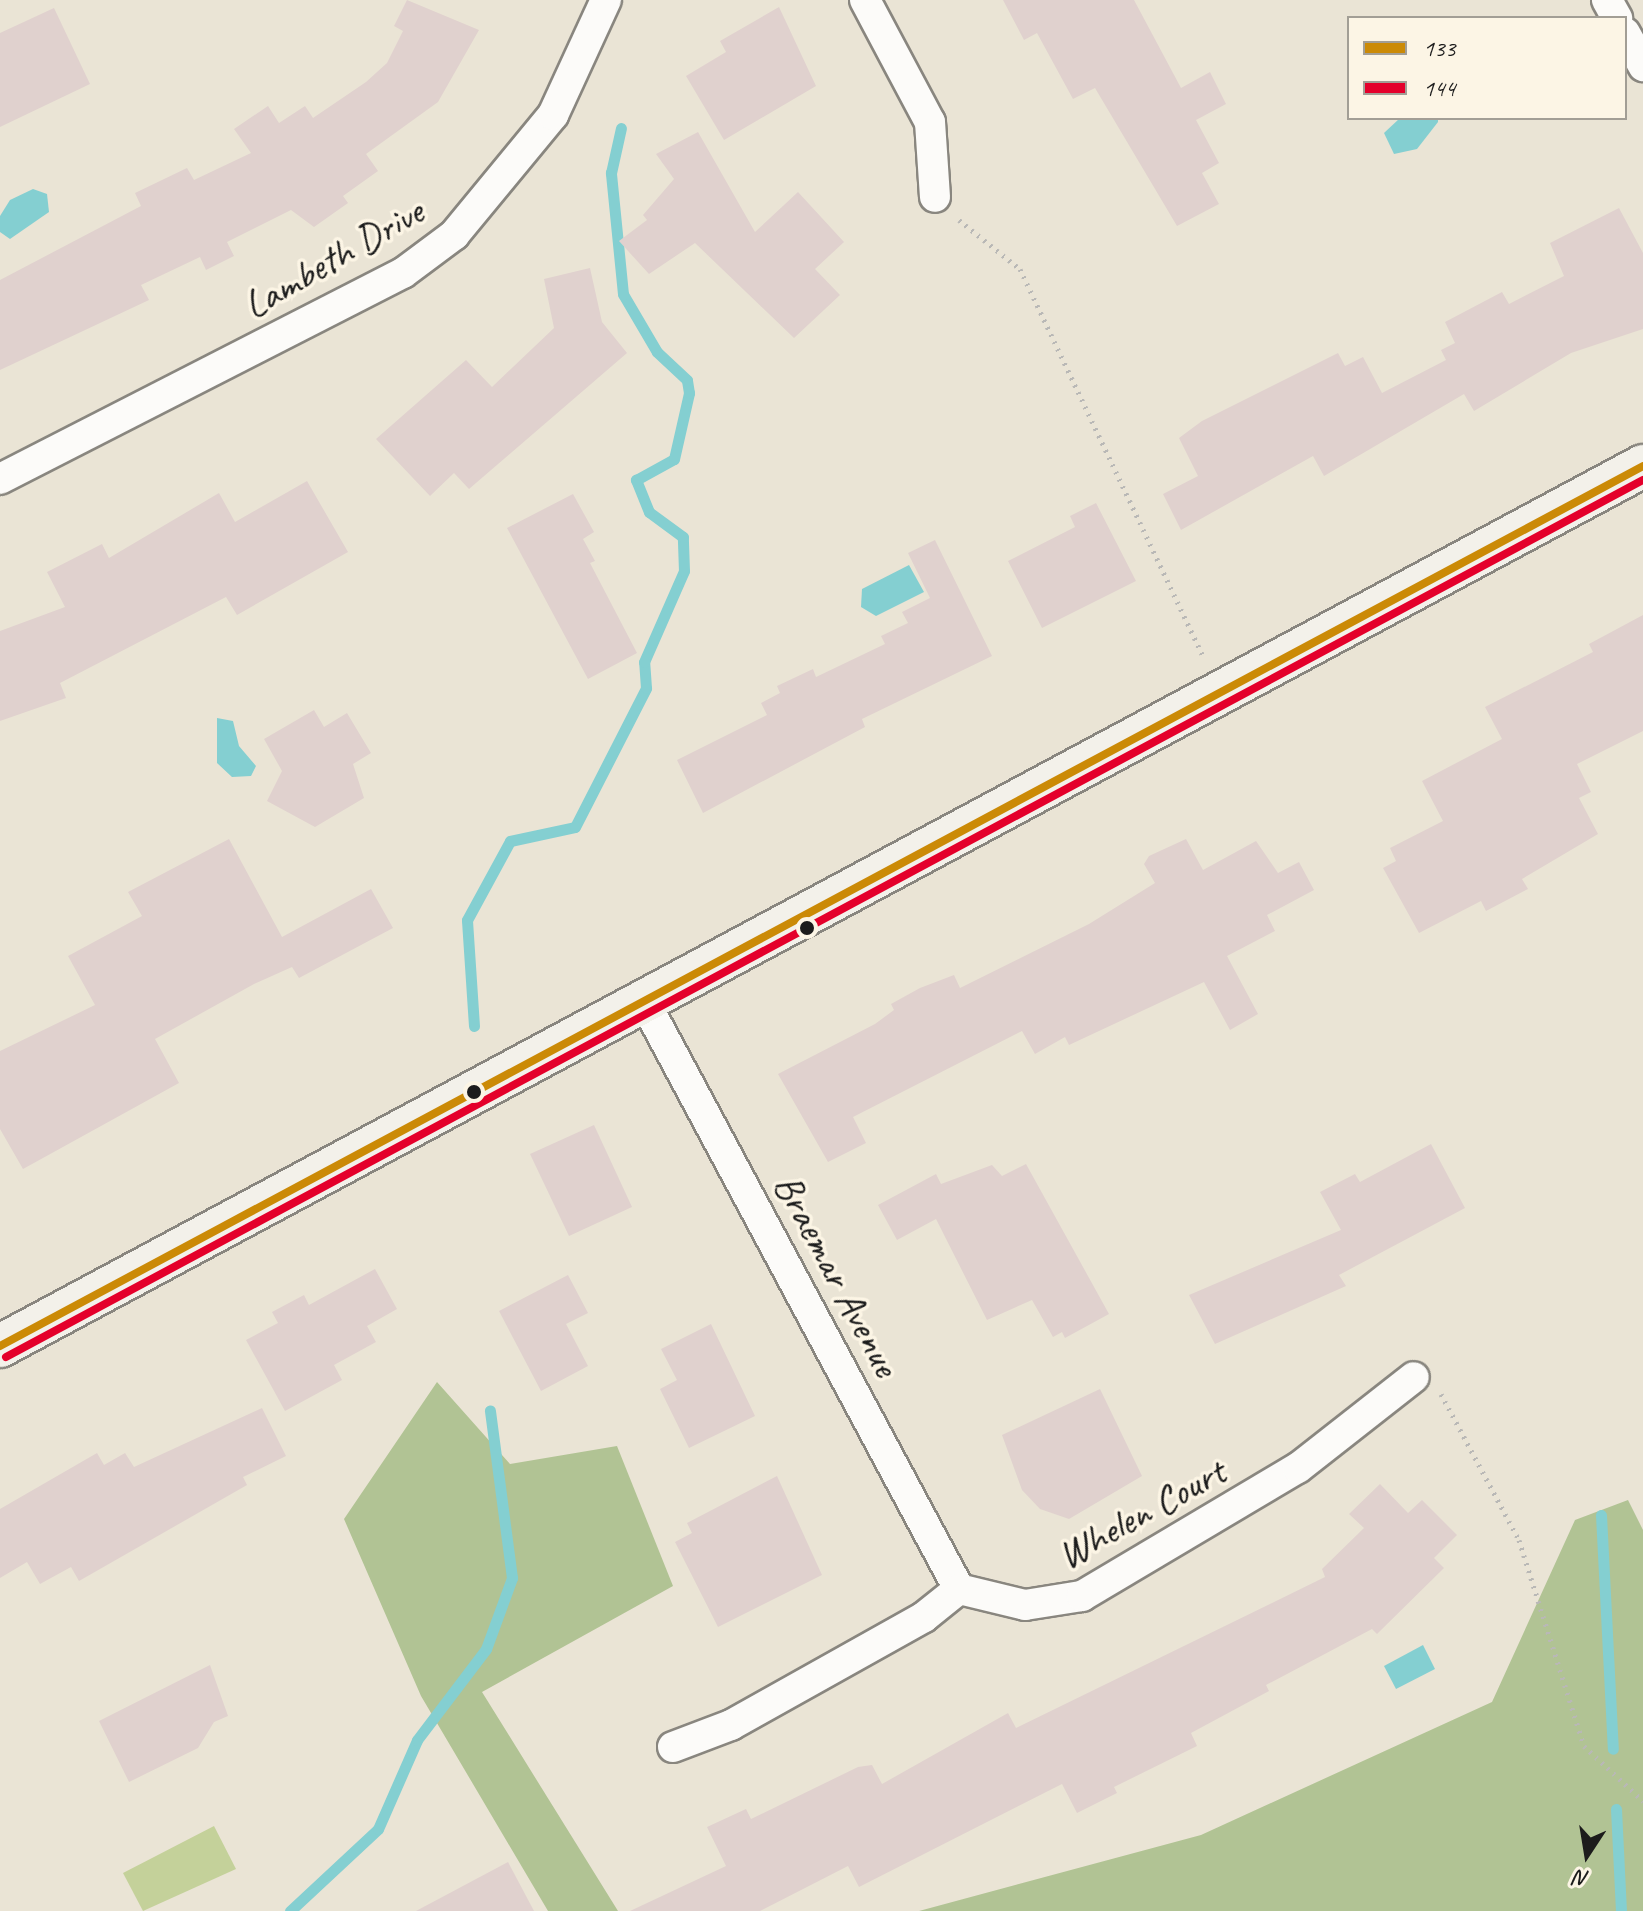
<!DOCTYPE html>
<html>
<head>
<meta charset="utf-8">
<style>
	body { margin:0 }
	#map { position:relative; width:1643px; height:1911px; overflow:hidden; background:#eae4d5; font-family:Caveat,sans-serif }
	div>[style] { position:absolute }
	.green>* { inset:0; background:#c4d19a }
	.forest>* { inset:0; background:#b1c394 }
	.water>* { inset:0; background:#84cfd1 }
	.stream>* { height:11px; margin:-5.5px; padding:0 5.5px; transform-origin:5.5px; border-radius:5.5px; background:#84cfd1 }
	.building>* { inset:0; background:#e0d1ce }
	.path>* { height:5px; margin-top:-2.5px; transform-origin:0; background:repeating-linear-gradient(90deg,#b9b8b6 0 2px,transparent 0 8px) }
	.roads { filter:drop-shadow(2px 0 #89867f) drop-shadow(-2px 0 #89867f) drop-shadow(0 2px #89867f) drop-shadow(0 -2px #89867f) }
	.street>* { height:30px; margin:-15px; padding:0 15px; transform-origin:15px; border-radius:15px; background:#fcfbf9 }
	.secondary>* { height:42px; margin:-21px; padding:0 21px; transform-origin:21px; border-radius:21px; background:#f3f1ea }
	.bus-1>* { height:8px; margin:-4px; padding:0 4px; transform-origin:4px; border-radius:4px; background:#cb8a06 }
	.bus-2>* { height:8px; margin:-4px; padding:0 4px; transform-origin:4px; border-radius:4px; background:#e4002b }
	.dots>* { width:22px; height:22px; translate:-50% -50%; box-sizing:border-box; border:4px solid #fcf5e5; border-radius:50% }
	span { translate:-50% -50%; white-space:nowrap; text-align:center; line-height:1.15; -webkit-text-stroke:7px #fcf5e5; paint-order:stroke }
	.street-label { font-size:40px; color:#1c1c1c }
	.legend { position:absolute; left:1347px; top:16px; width:280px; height:104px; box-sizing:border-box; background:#fcf5e5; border:2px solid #a29e95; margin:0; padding:10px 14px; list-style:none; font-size:24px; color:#1c1c1c }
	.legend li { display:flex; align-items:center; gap:16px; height:40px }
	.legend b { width:40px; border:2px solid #a29e95 }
	.north { position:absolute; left:1547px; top:1815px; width:80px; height:80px; -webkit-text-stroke:6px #fcf5e5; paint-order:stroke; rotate:192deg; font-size:22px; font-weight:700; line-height:32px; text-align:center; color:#1c1c1c }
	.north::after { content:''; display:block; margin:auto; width:28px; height:36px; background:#1c1c1c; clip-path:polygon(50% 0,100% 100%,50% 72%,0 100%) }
</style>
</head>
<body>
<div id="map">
	<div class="green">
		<div style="clip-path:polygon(214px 1826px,236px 1869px,143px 1911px,123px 1873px)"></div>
	</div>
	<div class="forest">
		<div style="clip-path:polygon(437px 1382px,510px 1464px,617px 1446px,673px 1586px,482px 1692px,618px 1911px,548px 1911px,421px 1696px,344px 1519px)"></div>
		<div style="clip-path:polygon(1628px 1500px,1643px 1530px,1643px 1911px,919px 1911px,1201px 1835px,1492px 1702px,1575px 1520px)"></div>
	</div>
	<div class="water">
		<div style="clip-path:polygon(1400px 118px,1438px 118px,1438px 122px,1417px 149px,1394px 154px,1384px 133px)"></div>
		<div style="clip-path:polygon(33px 189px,47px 194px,49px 212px,10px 239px,0 232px,0 216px,10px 200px)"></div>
		<div style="clip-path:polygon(909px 565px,924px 592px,876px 616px,861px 607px,862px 589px)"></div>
		<div style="clip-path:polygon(217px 718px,233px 721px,239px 746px,256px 766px,251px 776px,232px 777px,217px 763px)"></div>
		<div style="clip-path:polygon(1423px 1645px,1435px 1669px,1396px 1689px,1384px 1666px)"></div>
	</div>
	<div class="stream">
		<div style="left:474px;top:1026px;width:106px;rotate:-93.8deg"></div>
		<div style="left:467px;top:920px;width:90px;rotate:-61.4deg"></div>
		<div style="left:510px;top:841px;width:66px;rotate:-12.2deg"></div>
		<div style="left:575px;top:827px;width:156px;rotate:-62.9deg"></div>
		<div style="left:646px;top:688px;width:26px;rotate:-94deg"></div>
		<div style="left:644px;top:662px;width:99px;rotate:-66.3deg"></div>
		<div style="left:684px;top:571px;width:34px;rotate:-92deg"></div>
		<div style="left:683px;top:537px;width:42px;rotate:-143.7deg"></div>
		<div style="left:649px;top:512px;width:35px;rotate:-112deg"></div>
		<div style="left:636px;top:480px;width:43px;rotate:-28.9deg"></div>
		<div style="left:674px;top:459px;width:68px;rotate:-77.2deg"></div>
		<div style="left:689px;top:393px;width:13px;rotate:-99deg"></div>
		<div style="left:687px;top:380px;width:41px;rotate:-137deg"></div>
		<div style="left:657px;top:352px;width:67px;rotate:-120.4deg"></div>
		<div style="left:623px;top:294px;width:122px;rotate:-95.7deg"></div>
		<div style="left:611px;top:173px;width:46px;rotate:-77.5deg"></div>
		<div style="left:1601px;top:1515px;width:234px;rotate:87.1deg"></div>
		<div style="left:1616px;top:1809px;width:102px;rotate:87.2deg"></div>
		<div style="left:290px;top:1911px;width:120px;rotate:-43deg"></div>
		<div style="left:378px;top:1829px;width:97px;rotate:-66.3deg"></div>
		<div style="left:417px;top:1740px;width:114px;rotate:-52.8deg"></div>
		<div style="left:486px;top:1649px;width:76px;rotate:-69.9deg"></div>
		<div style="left:512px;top:1578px;width:169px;rotate:-97.5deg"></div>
	</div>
	<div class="building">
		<div style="clip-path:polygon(407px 0,479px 30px,438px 102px,366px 154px,378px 171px,343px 196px,348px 203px,314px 227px,291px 210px,227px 242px,234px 256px,206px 270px,200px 257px,141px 285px,149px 300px,0 370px,0 280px,141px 206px,135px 193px,187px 168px,194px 180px,251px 153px,234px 129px,268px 106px,279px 123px,305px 106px,313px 118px,366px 82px,387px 63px,403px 31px,394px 26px)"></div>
		<div style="clip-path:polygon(1003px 0,1134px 0,1181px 88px,1210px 72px,1226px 104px,1196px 120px,1219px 163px,1202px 173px,1219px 204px,1177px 226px,1095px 88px,1073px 99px,1037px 33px,1024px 40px)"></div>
		<div style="clip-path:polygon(779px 7px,816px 86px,724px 140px,686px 76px,726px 52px,720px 41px)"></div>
		<div style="clip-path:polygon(54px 8px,90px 84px,0 127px,0 33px)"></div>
		<div style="clip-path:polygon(698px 132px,755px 232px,798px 192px,844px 242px,815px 269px,840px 295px,794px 338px,695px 243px,649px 274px,619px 241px,647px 220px,643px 215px,674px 179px,656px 154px)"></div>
		<div style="clip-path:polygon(1619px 208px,1643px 253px,1643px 329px,1571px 353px,1474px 411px,1464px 394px,1324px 476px,1313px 456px,1181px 530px,1163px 494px,1198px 476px,1179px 438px,1202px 421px,1338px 353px,1345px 366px,1363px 357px,1382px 393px,1446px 360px,1441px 350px,1455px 343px,1445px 322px,1502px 292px,1509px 304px,1564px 276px,1550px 243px)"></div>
		<div style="clip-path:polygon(590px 268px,602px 322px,627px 353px,469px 489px,454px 473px,430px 496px,376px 439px,466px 360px,492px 387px,554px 328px,544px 279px)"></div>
		<div style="clip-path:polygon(307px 481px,348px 552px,237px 615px,226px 597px,60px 683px,66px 698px,0 721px,0 631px,65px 607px,47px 572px,102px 544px,109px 558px,219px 493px,235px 522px)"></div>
		<div style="clip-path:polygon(573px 494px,594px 532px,583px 539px,595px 561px,590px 563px,637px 653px,588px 679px,507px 528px)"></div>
		<div style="clip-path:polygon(1096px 503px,1136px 581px,1042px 628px,1008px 561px,1075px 527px,1070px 516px)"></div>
		<div style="clip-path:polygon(935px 540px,992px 656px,862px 719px,865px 727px,703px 813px,677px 760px,767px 715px,761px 703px,780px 693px,777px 686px,813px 669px,816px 677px,885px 644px,881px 636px,908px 623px,902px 612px,930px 598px,908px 553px)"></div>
		<div style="clip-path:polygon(1643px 615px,1643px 731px,1577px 764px,1591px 792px,1579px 798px,1598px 834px,1522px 879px,1528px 889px,1486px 911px,1481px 901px,1419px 933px,1383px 868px,1396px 861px,1390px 848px,1443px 821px,1422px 781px,1502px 739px,1485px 707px,1593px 652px,1589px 644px)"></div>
		<div style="clip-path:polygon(314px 710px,324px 727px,347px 713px,371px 753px,353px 764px,364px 798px,315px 827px,267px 801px,282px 771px,264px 739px)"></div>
		<div style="clip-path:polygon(229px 839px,282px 937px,371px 889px,393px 928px,299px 978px,292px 967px,254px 984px,155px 1039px,179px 1083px,23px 1169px,0 1129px,0 1051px,95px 1005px,68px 956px,142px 916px,128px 892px)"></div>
		<div style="clip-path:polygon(1186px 839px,1203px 870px,1256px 841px,1278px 873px,1299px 862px,1314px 890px,1267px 915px,1275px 931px,1227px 956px,1258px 1014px,1230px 1030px,1204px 982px,1069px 1045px,1065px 1037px,1035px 1054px,1022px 1031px,853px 1117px,866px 1143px,828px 1162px,778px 1074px,875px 1024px,894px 1010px,891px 1004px,920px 988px,954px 975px,960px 988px,1089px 924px,1155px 883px,1144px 864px,1149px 856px)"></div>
		<div style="clip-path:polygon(594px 1125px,632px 1207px,569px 1236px,530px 1154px)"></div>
		<div style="clip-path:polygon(1431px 1144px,1465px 1208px,1339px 1275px,1346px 1286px,1215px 1344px,1189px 1295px,1341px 1230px,1320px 1192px,1355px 1174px,1360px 1182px)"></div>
		<div style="clip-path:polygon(1026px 1164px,1109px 1314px,1065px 1338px,1062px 1332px,1053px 1337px,1032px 1300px,987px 1320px,936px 1219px,897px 1240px,878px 1205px,936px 1174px,941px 1184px,992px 1165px,1002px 1176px)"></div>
		<div style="clip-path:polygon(375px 1269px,397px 1309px,367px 1326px,376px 1342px,334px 1365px,342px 1380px,285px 1411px,246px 1340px,278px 1323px,272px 1312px,304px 1295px,309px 1305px)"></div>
		<div style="clip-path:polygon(568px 1275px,588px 1313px,566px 1324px,588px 1366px,541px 1391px,499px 1311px)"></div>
		<div style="clip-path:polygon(711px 1324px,755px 1416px,689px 1448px,660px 1389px,677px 1380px,661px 1349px)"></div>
		<div style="clip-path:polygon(1100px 1389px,1142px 1476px,1069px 1519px,1040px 1509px,1022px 1490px,1002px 1435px)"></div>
		<div style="clip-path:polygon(262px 1408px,286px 1456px,243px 1477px,247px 1485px,79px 1581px,71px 1567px,40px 1584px,27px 1562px,0 1578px,0 1509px,97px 1453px,104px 1465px,125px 1453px,134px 1467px)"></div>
		<div style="clip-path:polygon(777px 1476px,822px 1575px,718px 1627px,675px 1542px,692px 1533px,687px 1523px)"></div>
		<div style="clip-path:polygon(1380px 1484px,1408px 1513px,1422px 1500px,1457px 1535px,1434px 1558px,1444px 1568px,1377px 1634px,1372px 1629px,1266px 1685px,1269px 1691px,1191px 1733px,1197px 1746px,1114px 1787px,1117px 1793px,1077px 1813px,1062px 1784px,859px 1887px,848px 1866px,760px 1911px,630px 1911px,726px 1866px,707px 1827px,746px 1809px,751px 1819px,858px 1767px,872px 1765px,882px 1784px,1008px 1713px,1016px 1728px,1325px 1577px,1322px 1569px,1364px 1528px,1349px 1514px)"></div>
		<div style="clip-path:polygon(210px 1665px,228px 1716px,214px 1722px,198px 1748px,129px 1782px,99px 1721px)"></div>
		<div style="clip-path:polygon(508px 1862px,534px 1911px,416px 1911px)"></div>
	</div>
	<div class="path">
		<div style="left:959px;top:220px;width:78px;rotate:38.8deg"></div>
		<div style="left:1020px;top:269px;width:431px;rotate:64.7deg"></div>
		<div style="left:1441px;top:1394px;width:166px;rotate:61.9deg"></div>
		<div style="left:1519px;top:1540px;width:216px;rotate:72.5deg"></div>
		<div style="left:1584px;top:1746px;width:81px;rotate:43deg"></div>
	</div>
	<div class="roads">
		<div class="street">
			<div style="left:865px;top:0;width:138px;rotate:62deg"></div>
			<div style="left:930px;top:122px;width:75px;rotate:86.2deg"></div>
			<div style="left:1607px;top:0;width:21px;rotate:61deg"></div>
			<div style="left:1625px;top:33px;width:38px;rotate:61deg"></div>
			<div style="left:0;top:479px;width:453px;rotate:-27.1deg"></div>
			<div style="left:403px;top:273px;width:64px;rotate:-36.7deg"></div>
			<div style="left:454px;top:235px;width:156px;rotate:-50.5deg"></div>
			<div style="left:553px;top:115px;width:127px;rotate:-65.3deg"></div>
			<div style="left:643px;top:999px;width:669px;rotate:61.83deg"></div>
			<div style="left:673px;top:1747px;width:62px;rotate:-20.8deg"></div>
			<div style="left:731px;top:1725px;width:221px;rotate:-29.2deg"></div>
			<div style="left:924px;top:1617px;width:45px;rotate:-38.7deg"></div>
			<div style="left:959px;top:1589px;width:68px;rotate:13.6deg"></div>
			<div style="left:1025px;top:1605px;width:58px;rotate:-9deg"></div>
			<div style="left:1082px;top:1596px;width:251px;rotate:-30.7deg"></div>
			<div style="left:1298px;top:1468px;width:147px;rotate:-38.1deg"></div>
		</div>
		<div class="secondary">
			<div style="left:0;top:1346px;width:1864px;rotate:-28.17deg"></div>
		</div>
	</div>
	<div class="bus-1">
		<div style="left:0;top:1346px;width:1864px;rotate:-28.17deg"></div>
	</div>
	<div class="bus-2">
		<div style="left:6px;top:1357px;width:1857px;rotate:-28.18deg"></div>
	</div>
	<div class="dots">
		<div style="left:807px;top:928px;background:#1c1c1c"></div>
		<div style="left:474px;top:1092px;background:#1c1c1c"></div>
	</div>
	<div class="street-label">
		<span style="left:333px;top:258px;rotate:-30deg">Lambeth Drive</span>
		<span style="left:837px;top:1275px;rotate:62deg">Braemar Avenue</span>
		<span style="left:1141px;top:1513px;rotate:-29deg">Whelen Court</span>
	</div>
	<ul class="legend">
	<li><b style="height:10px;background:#cb8a06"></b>133</li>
	<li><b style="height:10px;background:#e4002b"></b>144</li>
	</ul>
	<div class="north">N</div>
</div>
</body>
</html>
